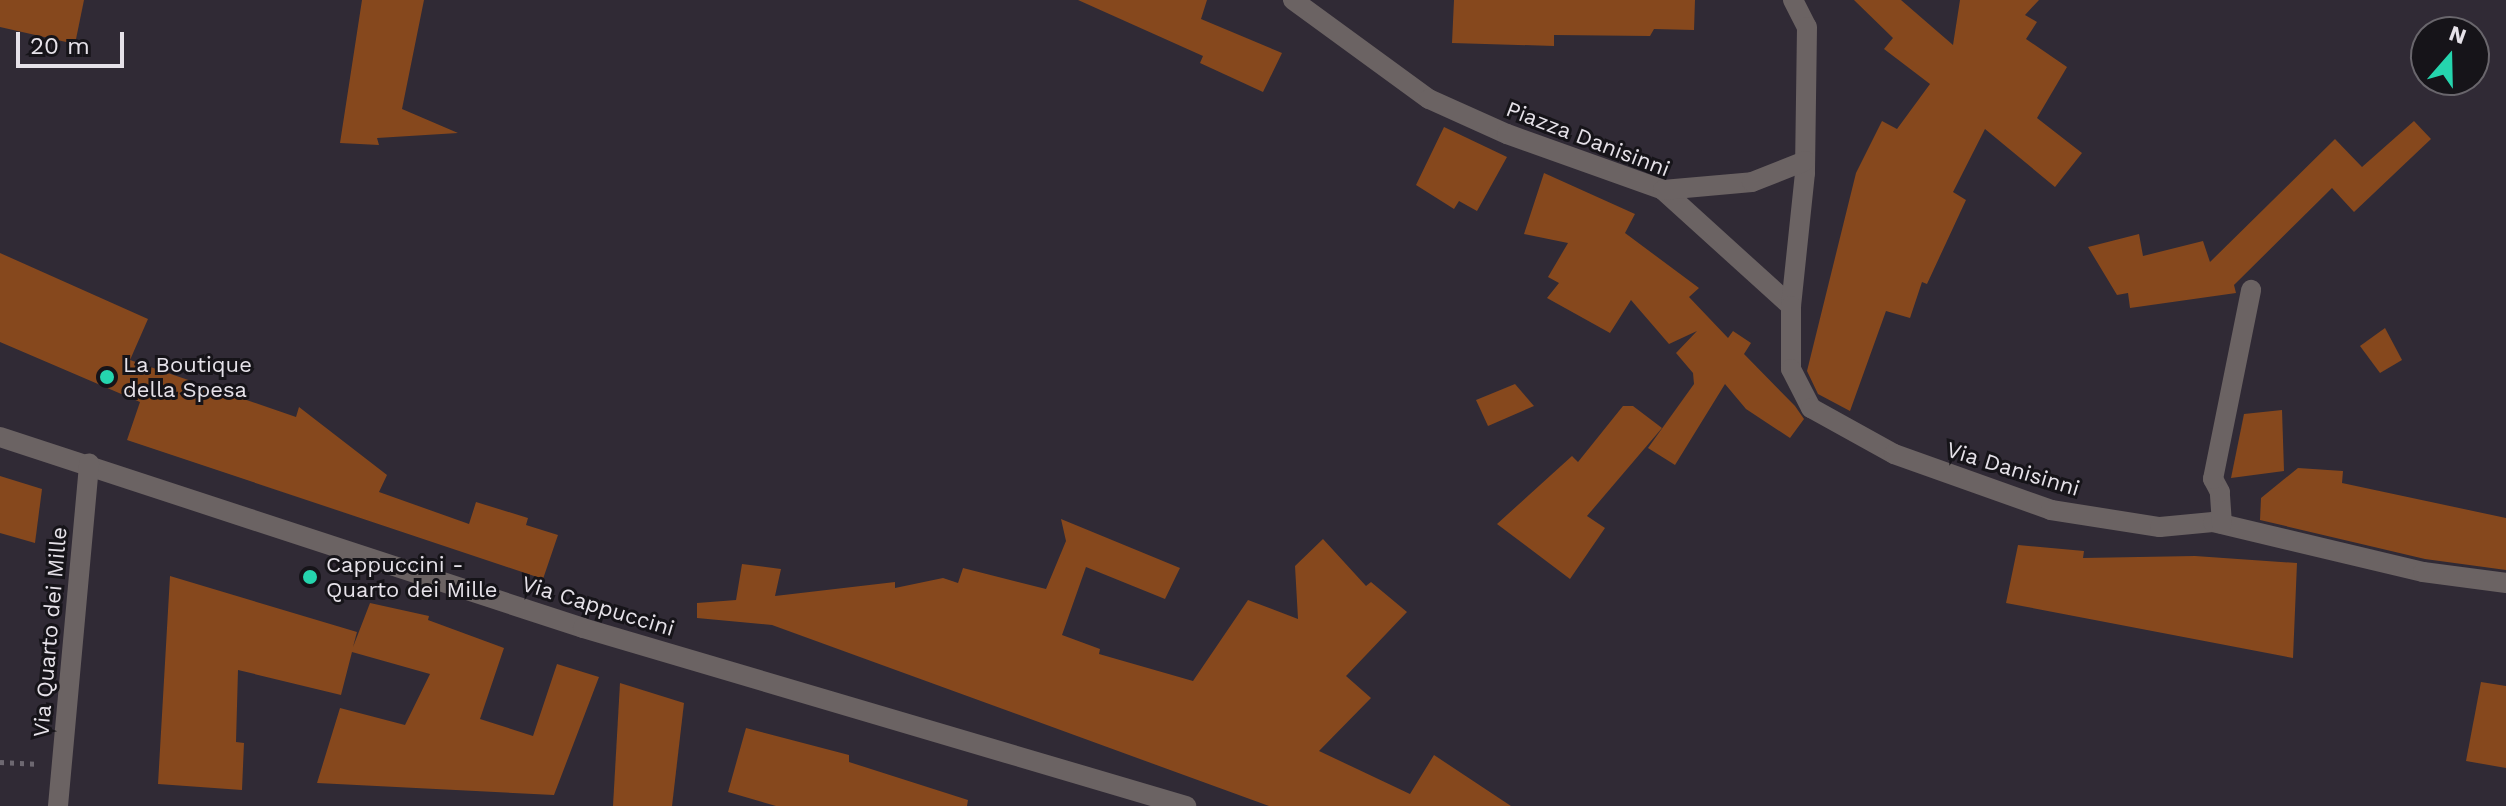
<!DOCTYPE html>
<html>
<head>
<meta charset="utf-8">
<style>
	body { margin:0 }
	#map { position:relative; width:2506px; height:806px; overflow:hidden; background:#302a35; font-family:"Work Sans",sans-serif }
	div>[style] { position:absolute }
	.building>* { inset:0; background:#86481d }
	.path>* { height:5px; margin-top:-2.5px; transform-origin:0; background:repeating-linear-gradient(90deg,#6d6871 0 4px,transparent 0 10px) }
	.minor>* { height:20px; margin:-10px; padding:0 10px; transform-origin:10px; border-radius:10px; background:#6b6363 }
	.dots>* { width:22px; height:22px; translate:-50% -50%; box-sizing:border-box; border:4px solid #161419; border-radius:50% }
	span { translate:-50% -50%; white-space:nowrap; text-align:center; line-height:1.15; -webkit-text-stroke:6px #161419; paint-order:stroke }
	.street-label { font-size:22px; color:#e6e2e9 }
	.poi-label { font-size:22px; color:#e6e2e9 }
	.left { translate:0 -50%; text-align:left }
	.north { position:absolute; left:2410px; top:16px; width:80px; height:80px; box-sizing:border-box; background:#161419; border:2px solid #69666c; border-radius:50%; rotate:20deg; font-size:22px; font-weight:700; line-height:32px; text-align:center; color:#e6e2e9 }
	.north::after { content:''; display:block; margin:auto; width:28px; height:36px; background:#25d5ae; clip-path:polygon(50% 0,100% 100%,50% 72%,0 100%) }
	.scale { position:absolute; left:16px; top:32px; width:108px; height:36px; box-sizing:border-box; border:4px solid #e6e2e9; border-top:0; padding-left:10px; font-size:24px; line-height:28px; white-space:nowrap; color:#e6e2e9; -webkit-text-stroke:6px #161419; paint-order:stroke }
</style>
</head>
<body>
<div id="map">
	<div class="building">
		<div style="clip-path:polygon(0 0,84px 0,75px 44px,0 27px)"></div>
		<div style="clip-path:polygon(362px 0,424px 0,402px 109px,458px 133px,377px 138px,379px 145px,340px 143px)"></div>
		<div style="clip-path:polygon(1078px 0,1207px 0,1201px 19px,1282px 53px,1263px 92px,1200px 63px,1203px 56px)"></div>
		<div style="clip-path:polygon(1454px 0,1695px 0,1694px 30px,1654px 29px,1650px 36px,1554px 35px,1554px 46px,1452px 43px)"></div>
		<div style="clip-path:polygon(1854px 0,1901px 0,1953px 45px,1960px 0,2039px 0,2025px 15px,2037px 22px,2026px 39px,2067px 67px,2037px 118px,2082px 153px,2055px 187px,1985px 129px,1953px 192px,1966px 200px,1927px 284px,1922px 282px,1910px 318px,1886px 311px,1850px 411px,1818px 394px,1807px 371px,1856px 173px,1882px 121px,1897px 129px,1930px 84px,1884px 49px,1893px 38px)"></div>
		<div style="clip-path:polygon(2414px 121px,2431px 139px,2354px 212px,2332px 188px,2234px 285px,2236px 293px,2130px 308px,2128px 293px,2117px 295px,2088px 247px,2139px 234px,2143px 256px,2203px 241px,2210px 262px,2335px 139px,2362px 167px)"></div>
		<div style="clip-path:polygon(1444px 127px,1507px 157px,1477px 211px,1459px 201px,1454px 209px,1416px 185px)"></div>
		<div style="clip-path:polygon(1544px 173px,1635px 214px,1625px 233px,1699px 288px,1689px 297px,1728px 338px,1733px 331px,1751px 343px,1744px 354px,1795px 406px,1804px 419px,1790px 438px,1746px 409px,1725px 384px,1675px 465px,1648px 448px,1694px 384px,1693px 373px,1676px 353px,1697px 331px,1669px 344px,1631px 300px,1610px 333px,1547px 298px,1559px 283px,1548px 277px,1568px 243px,1524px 234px)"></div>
		<div style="clip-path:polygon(0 253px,148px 319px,130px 360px,296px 417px,299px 407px,387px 475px,379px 492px,469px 524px,476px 502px,528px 518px,526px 525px,558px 535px,543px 579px,127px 440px,140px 402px,0 342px)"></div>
		<div style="clip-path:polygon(2385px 328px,2402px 360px,2380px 373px,2360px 346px)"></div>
		<div style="clip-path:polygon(1515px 384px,1534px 406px,1488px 426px,1476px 400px)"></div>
		<div style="clip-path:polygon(1623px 406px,1633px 406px,1662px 428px,1587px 516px,1605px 528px,1570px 579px,1497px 524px,1572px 456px,1578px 462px)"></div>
		<div style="clip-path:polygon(2282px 410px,2284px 471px,2231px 478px,2244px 414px)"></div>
		<div style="clip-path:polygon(2298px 468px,2343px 471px,2342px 483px,2506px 518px,2506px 570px,2425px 559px,2260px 520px,2261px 498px)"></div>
		<div style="clip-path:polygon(0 476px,42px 489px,35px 543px,0 533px)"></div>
		<div style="clip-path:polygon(1061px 519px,1180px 568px,1165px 599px,1086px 567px,1062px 635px,1100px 649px,1099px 654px,1193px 681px,1248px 600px,1298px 619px,1295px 566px,1323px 539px,1366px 586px,1371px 582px,1407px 612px,1346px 676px,1371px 698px,1319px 751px,1410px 794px,1434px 755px,1511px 806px,1269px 806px,772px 625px,697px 618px,697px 603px,736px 600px,742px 564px,781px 569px,775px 596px,895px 582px,895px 588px,943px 578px,958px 583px,963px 568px,1046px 589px,1066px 541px)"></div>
		<div style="clip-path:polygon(2018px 545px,2084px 551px,2083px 558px,2195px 556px,2297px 563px,2293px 658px,2006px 603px)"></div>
		<div style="clip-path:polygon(170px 576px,357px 632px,353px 647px,370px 603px,429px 616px,428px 620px,504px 648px,480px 719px,533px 736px,557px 664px,599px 677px,554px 795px,317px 783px,340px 708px,405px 725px,430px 674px,352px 652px,341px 695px,238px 670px,236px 742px,244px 743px,242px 790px,158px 784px)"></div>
		<div style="clip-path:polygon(2481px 682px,2506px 686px,2506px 768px,2466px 761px)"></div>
		<div style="clip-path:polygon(620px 683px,684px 703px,672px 806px,613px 806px)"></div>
		<div style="clip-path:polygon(746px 728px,849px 755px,849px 762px,968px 800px,967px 806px,776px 806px,728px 792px)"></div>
	</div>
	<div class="path">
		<div style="left:0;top:762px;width:35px;rotate:3deg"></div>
	</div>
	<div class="minor">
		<div style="left:1293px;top:0;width:168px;rotate:36.1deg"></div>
		<div style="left:1429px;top:99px;width:85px;rotate:24.2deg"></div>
		<div style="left:1507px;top:134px;width:166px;rotate:19.7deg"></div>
		<div style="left:1663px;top:190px;width:173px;rotate:42.2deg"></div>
		<div style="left:1793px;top:0;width:30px;rotate:63deg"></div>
		<div style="left:1807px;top:27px;width:146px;rotate:90.8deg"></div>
		<div style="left:1805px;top:173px;width:134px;rotate:96deg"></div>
		<div style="left:1791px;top:306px;width:63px;rotate:90deg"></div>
		<div style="left:1791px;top:369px;width:44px;rotate:62.9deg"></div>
		<div style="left:1811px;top:408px;width:95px;rotate:29deg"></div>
		<div style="left:1894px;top:454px;width:167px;rotate:19.6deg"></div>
		<div style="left:2051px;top:510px;width:110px;rotate:8.9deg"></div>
		<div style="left:2160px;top:527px;width:53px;rotate:-5.4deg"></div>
		<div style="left:2213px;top:522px;width:216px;rotate:13.4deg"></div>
		<div style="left:2423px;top:572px;width:84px;rotate:7.5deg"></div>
		<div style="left:1663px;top:190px;width:89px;rotate:-5.1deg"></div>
		<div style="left:1752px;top:182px;width:57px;rotate:-21.6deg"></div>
		<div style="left:0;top:437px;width:613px;rotate:18.14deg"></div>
		<div style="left:583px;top:628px;width:629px;rotate:16.45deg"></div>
		<div style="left:2222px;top:524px;width:32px;rotate:-94deg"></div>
		<div style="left:2220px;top:492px;width:15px;rotate:-118deg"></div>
		<div style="left:2213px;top:479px;width:193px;rotate:-78.6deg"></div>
		<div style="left:58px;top:806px;width:344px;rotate:-84.8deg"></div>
	</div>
	<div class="dots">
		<div style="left:107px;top:377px;background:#25d5ae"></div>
		<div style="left:310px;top:577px;background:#25d5ae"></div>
	</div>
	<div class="street-label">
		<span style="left:1588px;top:139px;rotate:21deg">Piazza Danisinni</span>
		<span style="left:2013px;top:469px;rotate:17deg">Via Danisinni</span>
		<span style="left:598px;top:606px;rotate:17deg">Via Cappuccini</span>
		<span style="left:50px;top:632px;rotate:-85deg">Via Quarto dei Mille</span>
	</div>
	<div class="poi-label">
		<span class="left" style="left:123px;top:377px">La Boutique<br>della Spesa</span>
		<span class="left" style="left:326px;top:577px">Cappuccini -<br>Quarto dei Mille</span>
	</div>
	<div class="north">N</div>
	<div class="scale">20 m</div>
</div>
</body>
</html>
